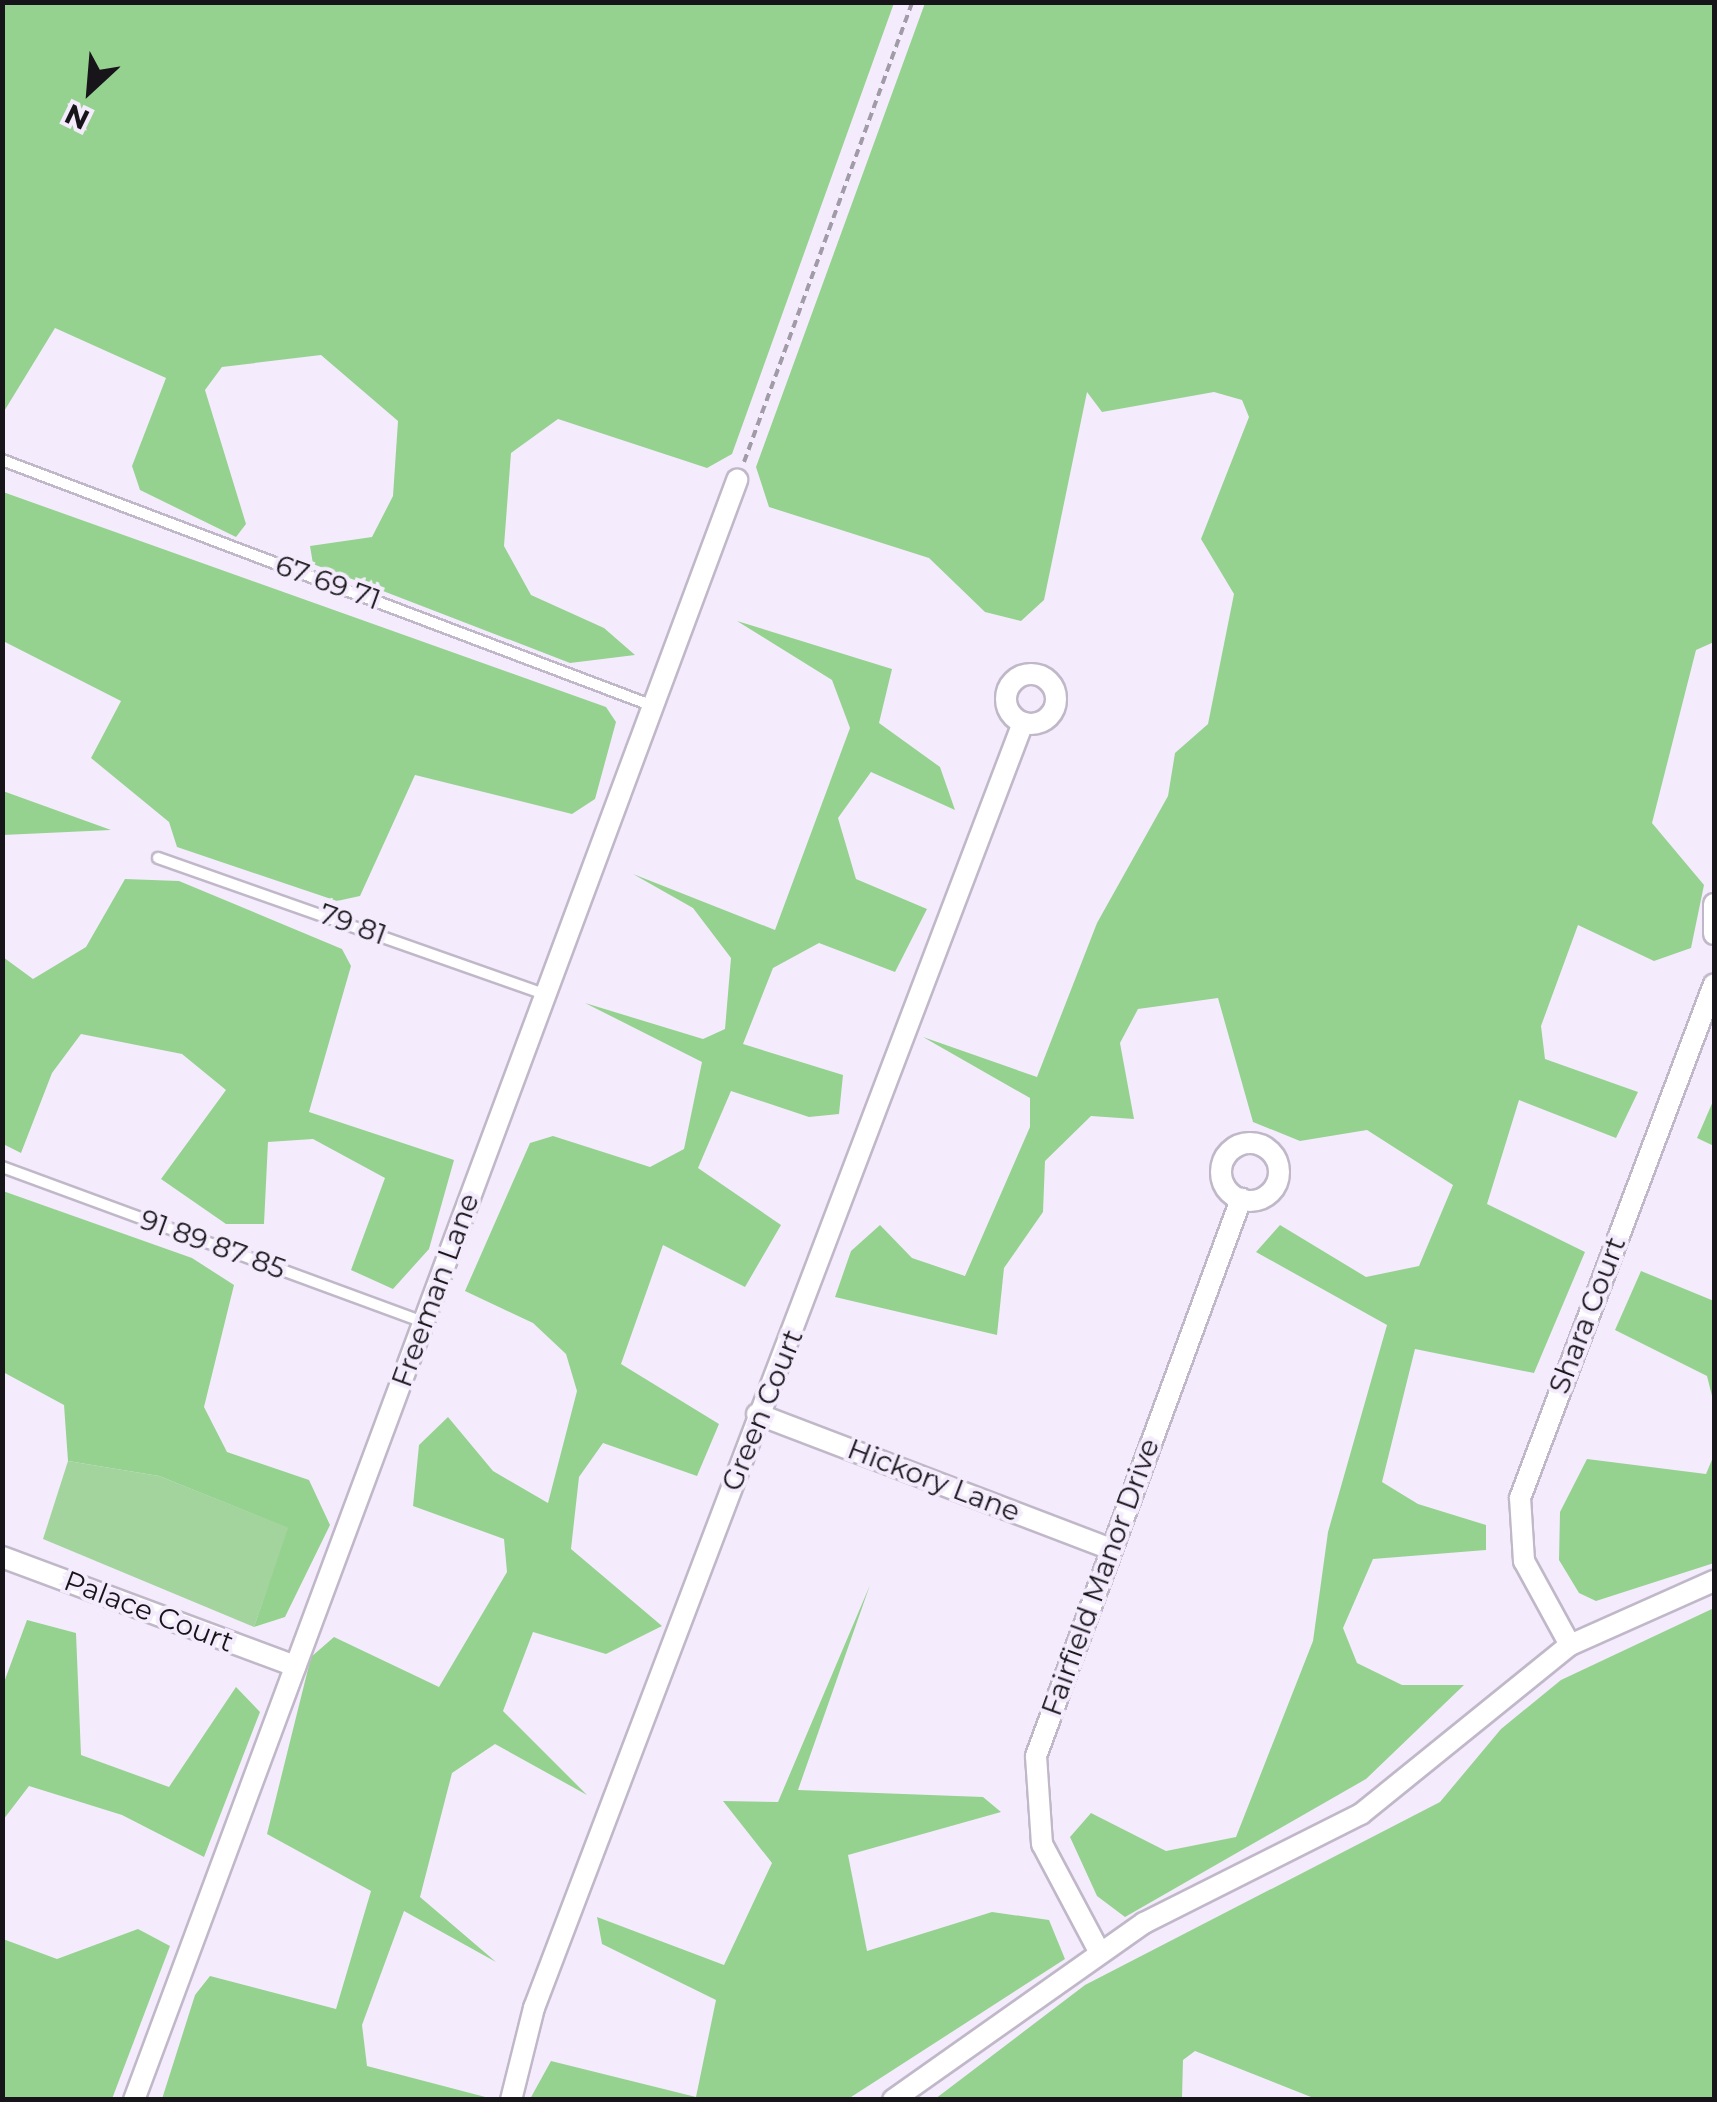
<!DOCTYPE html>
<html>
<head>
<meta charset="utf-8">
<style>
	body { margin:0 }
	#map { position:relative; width:1717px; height:2102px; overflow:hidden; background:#f4ecfd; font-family:Montserrat,sans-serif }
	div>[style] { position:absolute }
	.green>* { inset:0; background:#a4d49e }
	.forest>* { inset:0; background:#96d28f }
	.path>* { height:4px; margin-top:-2px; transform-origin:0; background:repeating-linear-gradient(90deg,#a19ba7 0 8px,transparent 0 13px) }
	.roads { filter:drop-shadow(2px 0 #c0b8c8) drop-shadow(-2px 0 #c0b8c8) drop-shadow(0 2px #c0b8c8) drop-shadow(0 -2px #c0b8c8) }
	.service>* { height:10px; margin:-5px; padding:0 5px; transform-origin:5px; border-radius:5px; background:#fff }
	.minor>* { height:20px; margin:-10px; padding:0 10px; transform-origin:10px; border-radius:10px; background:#fff }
	.minor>.ring { margin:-10px; padding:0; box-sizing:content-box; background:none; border:20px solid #fff; border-radius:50% }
	span { translate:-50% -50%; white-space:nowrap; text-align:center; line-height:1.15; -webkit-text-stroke:8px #f4ecfd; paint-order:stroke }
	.street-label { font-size:28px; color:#18151a }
	.frame { position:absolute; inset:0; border:5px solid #18151a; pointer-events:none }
	.north { position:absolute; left:40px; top:40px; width:100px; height:100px; -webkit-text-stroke:8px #f4ecfd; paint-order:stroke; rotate:206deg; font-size:28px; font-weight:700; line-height:40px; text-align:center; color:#18151a }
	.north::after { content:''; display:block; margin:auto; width:35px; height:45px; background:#18151a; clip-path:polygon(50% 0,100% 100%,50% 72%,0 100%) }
</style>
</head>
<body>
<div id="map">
	<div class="green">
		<div style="clip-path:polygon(68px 1461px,159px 1476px,289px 1528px,254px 1627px,43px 1539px)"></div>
	</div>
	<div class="forest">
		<div style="clip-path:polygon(3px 2px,894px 3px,732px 454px,707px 468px,558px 419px,511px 453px,504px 546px,531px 595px,604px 628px,635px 655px,570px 663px,313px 564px,310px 546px,372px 537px,393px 496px,398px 421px,321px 355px,222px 367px,205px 390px,246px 524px,236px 537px,140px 490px,132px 466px,166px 378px,55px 328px,3px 413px)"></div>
		<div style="clip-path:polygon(925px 3px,1714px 3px,1714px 642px,1696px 650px,1652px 823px,1704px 885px,1691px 948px,1654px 961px,1578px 925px,1541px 1026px,1545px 1059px,1638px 1092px,1616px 1138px,1519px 1100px,1487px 1204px,1585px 1252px,1534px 1373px,1415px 1349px,1382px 1482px,1418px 1504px,1486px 1525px,1486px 1550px,1373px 1559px,1343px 1628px,1357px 1663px,1402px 1685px,1464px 1685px,1366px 1779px,1125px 1917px,1097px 1896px,1070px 1837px,1091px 1813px,1166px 1851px,1236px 1837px,1313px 1641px,1328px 1532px,1387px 1325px,1256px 1252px,1280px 1225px,1366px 1277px,1419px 1266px,1453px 1185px,1367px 1130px,1300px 1141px,1253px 1122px,1218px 998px,1138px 1009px,1120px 1043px,1134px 1119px,1091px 1116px,1045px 1161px,1043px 1212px,1004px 1268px,997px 1335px,835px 1297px,851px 1251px,880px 1225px,912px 1258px,965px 1276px,1030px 1127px,1030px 1098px,923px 1037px,1037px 1077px,1097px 923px,1168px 796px,1175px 753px,1208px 724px,1234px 594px,1201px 539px,1249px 417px,1242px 400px,1214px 392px,1102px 412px,1087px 392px,1044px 600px,1021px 621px,985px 612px,929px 558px,769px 507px,756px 467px)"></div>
		<div style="clip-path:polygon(3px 492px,606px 707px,616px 722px,595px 799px,572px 814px,415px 775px,360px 896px,337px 901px,177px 847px,169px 822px,91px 758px,121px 701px,3px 641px)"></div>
		<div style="clip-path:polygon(737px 621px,892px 669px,879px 723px,940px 767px,955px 810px,871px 772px,838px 818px,856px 879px,927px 909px,895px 972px,819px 943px,773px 968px,743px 1044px,843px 1075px,839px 1114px,809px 1117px,731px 1091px,698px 1168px,781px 1225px,745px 1287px,663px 1245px,621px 1364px,719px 1424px,697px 1476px,603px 1443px,579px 1477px,571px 1549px,662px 1626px,606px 1654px,533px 1632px,503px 1711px,587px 1795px,495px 1744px,452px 1773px,420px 1897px,496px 1962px,404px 1911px,362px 2025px,367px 2066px,493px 2099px,162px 2099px,195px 1995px,210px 1976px,336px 2009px,371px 1891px,267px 1834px,311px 1657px,334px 1637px,439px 1687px,507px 1572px,504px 1539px,413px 1506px,419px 1445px,448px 1417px,493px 1471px,548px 1503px,577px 1391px,566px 1354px,533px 1323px,465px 1291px,530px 1143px,553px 1136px,650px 1167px,684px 1149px,702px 1062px,585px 1003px,703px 1039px,725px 1029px,731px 958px,693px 908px,633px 874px,775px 930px,850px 728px,832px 680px)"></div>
		<div style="clip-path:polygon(3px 791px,111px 830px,3px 835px)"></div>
		<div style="clip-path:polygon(125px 879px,179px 881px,342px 949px,351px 966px,309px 1112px,454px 1160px,429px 1249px,393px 1289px,351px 1270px,385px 1178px,313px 1139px,268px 1142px,264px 1224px,226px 1224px,161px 1179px,226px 1090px,182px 1054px,81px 1034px,52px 1073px,21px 1153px,3px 1144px,3px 957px,33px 979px,86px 947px)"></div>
		<div style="clip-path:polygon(1714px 1099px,1714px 1146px,1697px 1138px)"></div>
		<div style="clip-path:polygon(3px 1191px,192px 1258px,234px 1285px,204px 1407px,227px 1452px,309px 1480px,330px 1525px,285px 1617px,254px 1627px,288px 1528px,159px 1476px,68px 1461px,64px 1405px,3px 1372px)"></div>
		<div style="clip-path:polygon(1641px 1271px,1714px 1301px,1714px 1404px,1707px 1376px,1615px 1330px)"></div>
		<div style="clip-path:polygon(1714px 1455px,1714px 1563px,1596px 1601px,1579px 1593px,1559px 1560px,1560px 1512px,1587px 1459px,1706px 1474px)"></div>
		<div style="clip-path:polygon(870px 1585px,798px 1790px,983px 1797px,1001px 1812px,848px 1855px,867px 1951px,992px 1912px,1049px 1920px,1065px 1959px,848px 2099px,530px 2099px,551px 2061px,696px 2097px,716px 2000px,602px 1944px,597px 1917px,724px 1965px,772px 1863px,723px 1801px,778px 1802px)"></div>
		<div style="clip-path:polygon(1714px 1608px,1714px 2099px,1316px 2099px,1195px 2051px,1183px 2060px,1182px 2099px,935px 2099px,1085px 1985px,1440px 1802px,1501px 1729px,1561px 1680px)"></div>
		<div style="clip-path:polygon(27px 1620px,76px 1633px,81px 1755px,169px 1787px,236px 1687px,260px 1712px,204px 1857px,122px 1815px,29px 1786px,3px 1820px,3px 1685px)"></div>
		<div style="clip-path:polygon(138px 1929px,170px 1946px,112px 2099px,3px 2099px,3px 1939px,57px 1959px)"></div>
	</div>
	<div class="path">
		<div style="left:744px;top:462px;width:490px;rotate:-69.9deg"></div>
	</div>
	<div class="roads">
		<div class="service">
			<div style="left:2px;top:460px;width:696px;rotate:20.7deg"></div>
			<div style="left:158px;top:858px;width:410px;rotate:19.4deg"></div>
			<div style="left:2px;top:1167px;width:450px;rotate:20.2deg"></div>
		</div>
		<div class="minor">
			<div class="ring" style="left:1006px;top:674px;width:30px;height:30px"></div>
			<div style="left:1714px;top:904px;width:30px;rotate:90deg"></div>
			<div class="ring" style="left:1221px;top:1143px;width:38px;height:38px"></div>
			<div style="left:757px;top:1414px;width:378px;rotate:20.9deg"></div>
			<div style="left:2px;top:1557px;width:313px;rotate:20.4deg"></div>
			<div style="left:1570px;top:1645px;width:96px;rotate:-118.7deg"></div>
			<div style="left:1524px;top:1561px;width:63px;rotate:-93.6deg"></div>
			<div style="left:1520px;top:1498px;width:549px;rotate:-69.32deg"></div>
			<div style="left:1100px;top:1953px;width:123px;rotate:-118deg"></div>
			<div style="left:1042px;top:1844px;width:88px;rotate:-93.9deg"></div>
			<div style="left:1036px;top:1756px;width:594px;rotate:-69.79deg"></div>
			<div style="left:134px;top:2100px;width:1729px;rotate:-69.58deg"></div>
			<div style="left:511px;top:2100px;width:95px;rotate:-76deg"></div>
			<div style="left:534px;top:2008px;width:1375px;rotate:-69.17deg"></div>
			<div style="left:893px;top:2100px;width:307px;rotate:-35.2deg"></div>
			<div style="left:1144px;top:1923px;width:243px;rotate:-26.7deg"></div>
			<div style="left:1361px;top:1814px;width:269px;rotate:-39deg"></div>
			<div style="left:1570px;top:1645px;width:158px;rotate:-24deg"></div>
		</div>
	</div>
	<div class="street-label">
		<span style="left:328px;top:582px;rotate:20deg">67 69 71</span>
		<span style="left:353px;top:924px;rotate:20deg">79 81</span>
		<span style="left:213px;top:1244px;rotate:20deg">91 89 87 85</span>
		<span style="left:435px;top:1290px;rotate:-70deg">Freeman Lane</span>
		<span style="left:1587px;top:1315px;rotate:-69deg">Shara Court</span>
		<span style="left:762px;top:1410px;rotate:-68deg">Green Court</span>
		<span style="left:934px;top:1480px;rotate:21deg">Hickory Lane</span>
		<span style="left:1100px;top:1577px;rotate:-70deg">Fairfield Manor Drive</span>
		<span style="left:149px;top:1611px;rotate:21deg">Palace Court</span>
	</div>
	<div class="frame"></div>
	<div class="north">N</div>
</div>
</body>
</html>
